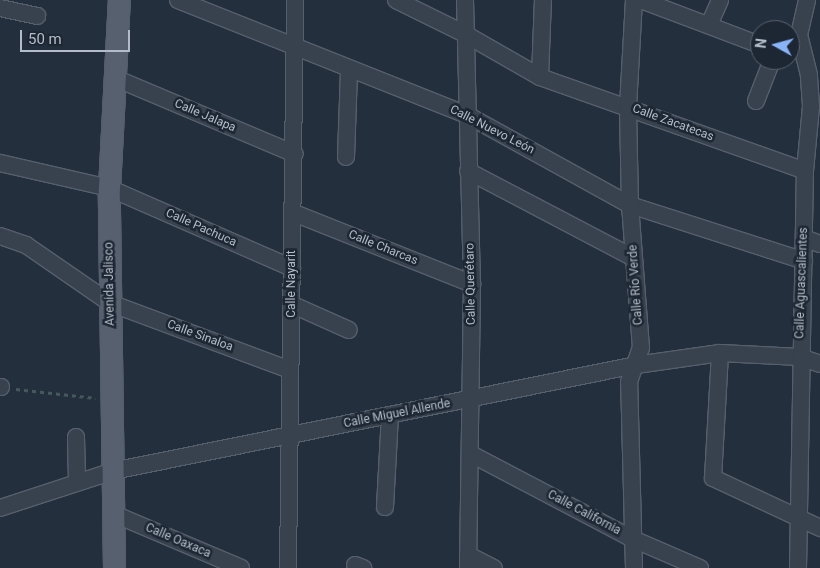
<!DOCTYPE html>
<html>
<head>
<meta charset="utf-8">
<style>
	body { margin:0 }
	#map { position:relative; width:820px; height:568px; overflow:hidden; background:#242f3e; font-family:Roboto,sans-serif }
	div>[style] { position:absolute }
	.path>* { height:2.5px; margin-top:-1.25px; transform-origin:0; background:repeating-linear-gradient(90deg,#44595c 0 4px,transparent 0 8px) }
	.roads { filter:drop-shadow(1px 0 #565f6c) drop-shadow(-1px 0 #565f6c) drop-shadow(0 1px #565f6c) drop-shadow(0 -1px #565f6c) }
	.minor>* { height:16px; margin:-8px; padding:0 8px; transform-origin:8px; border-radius:8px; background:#38414e }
	.major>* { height:21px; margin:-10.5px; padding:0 10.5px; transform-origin:10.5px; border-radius:10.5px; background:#56606e }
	span { translate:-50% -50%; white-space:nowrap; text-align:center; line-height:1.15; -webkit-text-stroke:5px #1d2633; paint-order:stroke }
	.street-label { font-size:12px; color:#b4bcc9 }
	.north { position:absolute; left:750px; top:20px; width:50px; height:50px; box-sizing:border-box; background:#1d2633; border:1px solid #59626f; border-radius:50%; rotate:277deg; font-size:14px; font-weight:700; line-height:20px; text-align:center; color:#b4bcc9 }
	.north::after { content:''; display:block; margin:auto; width:18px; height:22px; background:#8ab4f8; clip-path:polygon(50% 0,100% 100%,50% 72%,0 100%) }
	.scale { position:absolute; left:20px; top:30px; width:110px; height:22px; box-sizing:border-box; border:2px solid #b4bcc9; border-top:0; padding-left:6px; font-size:15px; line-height:18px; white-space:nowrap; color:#b4bcc9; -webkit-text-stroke:4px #1d2633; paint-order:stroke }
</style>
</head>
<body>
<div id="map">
	<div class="path">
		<div style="left:16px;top:389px;width:80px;rotate:6.5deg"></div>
	</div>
	<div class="roads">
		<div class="minor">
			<div style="left:178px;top:0;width:311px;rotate:21.7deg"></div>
			<div style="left:467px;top:115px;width:186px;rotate:28.9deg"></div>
			<div style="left:630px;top:205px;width:183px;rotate:17.8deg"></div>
			<div style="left:396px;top:0;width:77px;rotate:26.2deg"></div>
			<div style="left:465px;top:34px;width:86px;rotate:29.8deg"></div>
			<div style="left:540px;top:77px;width:281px;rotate:19.5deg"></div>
			<div style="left:465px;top:0;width:284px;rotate:88.6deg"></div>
			<div style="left:472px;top:284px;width:284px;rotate:90.8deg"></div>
			<div style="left:641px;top:0;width:127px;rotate:20.7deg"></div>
			<div style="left:0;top:8px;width:38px;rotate:12deg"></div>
			<div style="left:709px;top:25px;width:27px;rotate:-66deg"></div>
			<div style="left:540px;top:77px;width:77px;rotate:-87.8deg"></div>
			<div style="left:115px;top:78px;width:195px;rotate:22.9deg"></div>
			<div style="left:756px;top:101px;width:44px;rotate:-68.7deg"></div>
			<div style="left:346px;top:157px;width:87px;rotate:-88deg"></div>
			<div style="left:0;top:163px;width:112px;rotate:12.9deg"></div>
			<div style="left:109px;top:188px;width:200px;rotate:23.6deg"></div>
			<div style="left:468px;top:171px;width:187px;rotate:27.7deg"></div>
			<div style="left:294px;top:213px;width:192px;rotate:21.7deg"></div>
			<div style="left:0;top:236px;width:28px;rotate:19deg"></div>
			<div style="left:26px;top:245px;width:102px;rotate:34.6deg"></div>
			<div style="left:110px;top:303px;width:192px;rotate:20.4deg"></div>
			<div style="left:804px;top:238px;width:17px;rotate:21deg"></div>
			<div style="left:293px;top:305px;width:61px;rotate:24.1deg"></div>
			<div style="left:720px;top:353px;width:125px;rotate:93.2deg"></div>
			<div style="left:713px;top:478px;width:118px;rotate:25deg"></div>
			<div style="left:0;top:387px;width:1px"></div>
			<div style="left:76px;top:437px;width:44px;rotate:88.7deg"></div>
			<div style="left:471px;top:454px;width:183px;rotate:27.7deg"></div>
			<div style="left:633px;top:539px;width:73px;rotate:23.4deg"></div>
			<div style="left:385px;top:507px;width:92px;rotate:-86.9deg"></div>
			<div style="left:0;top:508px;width:119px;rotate:-18.1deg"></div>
			<div style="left:113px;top:471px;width:534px;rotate:-11.46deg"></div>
			<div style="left:636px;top:365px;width:85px;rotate:-8.1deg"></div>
			<div style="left:720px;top:353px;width:80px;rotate:2.9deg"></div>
			<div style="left:800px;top:357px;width:21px;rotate:19deg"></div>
			<div style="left:114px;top:514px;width:138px;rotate:23deg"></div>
			<div style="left:468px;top:555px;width:29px;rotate:27deg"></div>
			<div style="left:355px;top:565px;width:9px;rotate:21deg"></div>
			<div style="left:288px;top:568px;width:568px;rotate:-89.29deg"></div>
			<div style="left:634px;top:568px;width:186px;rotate:-91.5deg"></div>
			<div style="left:629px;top:382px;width:36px;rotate:-71deg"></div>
			<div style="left:641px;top:348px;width:143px;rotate:-94.4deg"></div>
			<div style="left:630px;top:205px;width:98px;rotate:-91.2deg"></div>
			<div style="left:628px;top:107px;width:107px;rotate:-86.8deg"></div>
			<div style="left:798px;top:568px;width:397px;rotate:-89deg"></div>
			<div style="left:805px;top:171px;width:65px;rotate:-84.7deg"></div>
			<div style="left:811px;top:106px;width:31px;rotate:-94deg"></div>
			<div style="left:809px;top:75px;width:41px;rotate:-104deg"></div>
			<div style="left:799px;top:35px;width:36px;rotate:-77deg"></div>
		</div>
		<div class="major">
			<div style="left:114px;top:568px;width:380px;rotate:-90.8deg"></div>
			<div style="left:109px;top:188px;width:188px;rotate:-87deg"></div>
		</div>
	</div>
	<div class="street-label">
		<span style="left:205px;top:116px;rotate:23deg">Calle Jalapa</span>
		<span style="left:673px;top:123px;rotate:20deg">Calle Zacatecas</span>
		<span style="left:492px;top:130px;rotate:27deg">Calle Nuevo León</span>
		<span style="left:201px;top:228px;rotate:24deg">Calle Pachuca</span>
		<span style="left:383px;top:248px;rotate:22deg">Calle Charcas</span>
		<span style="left:802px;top:283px;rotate:-88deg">Calle Aguascalientes</span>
		<span style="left:110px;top:284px;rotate:-91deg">Avenida Jalisco</span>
		<span style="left:292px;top:284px;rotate:-90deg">Calle Nayarit</span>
		<span style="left:471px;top:284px;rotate:-91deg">Calle Querétaro</span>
		<span style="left:636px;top:285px;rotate:-94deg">Calle Río Verde</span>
		<span style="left:200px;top:336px;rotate:20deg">Calle Sinaloa</span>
		<span style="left:397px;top:414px;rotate:-11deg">Calle Miguel Allende</span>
		<span style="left:584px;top:513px;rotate:28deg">Calle California</span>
		<span style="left:178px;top:541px;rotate:23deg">Calle Oaxaca</span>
	</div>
	<div class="north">N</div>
	<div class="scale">50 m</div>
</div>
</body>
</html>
